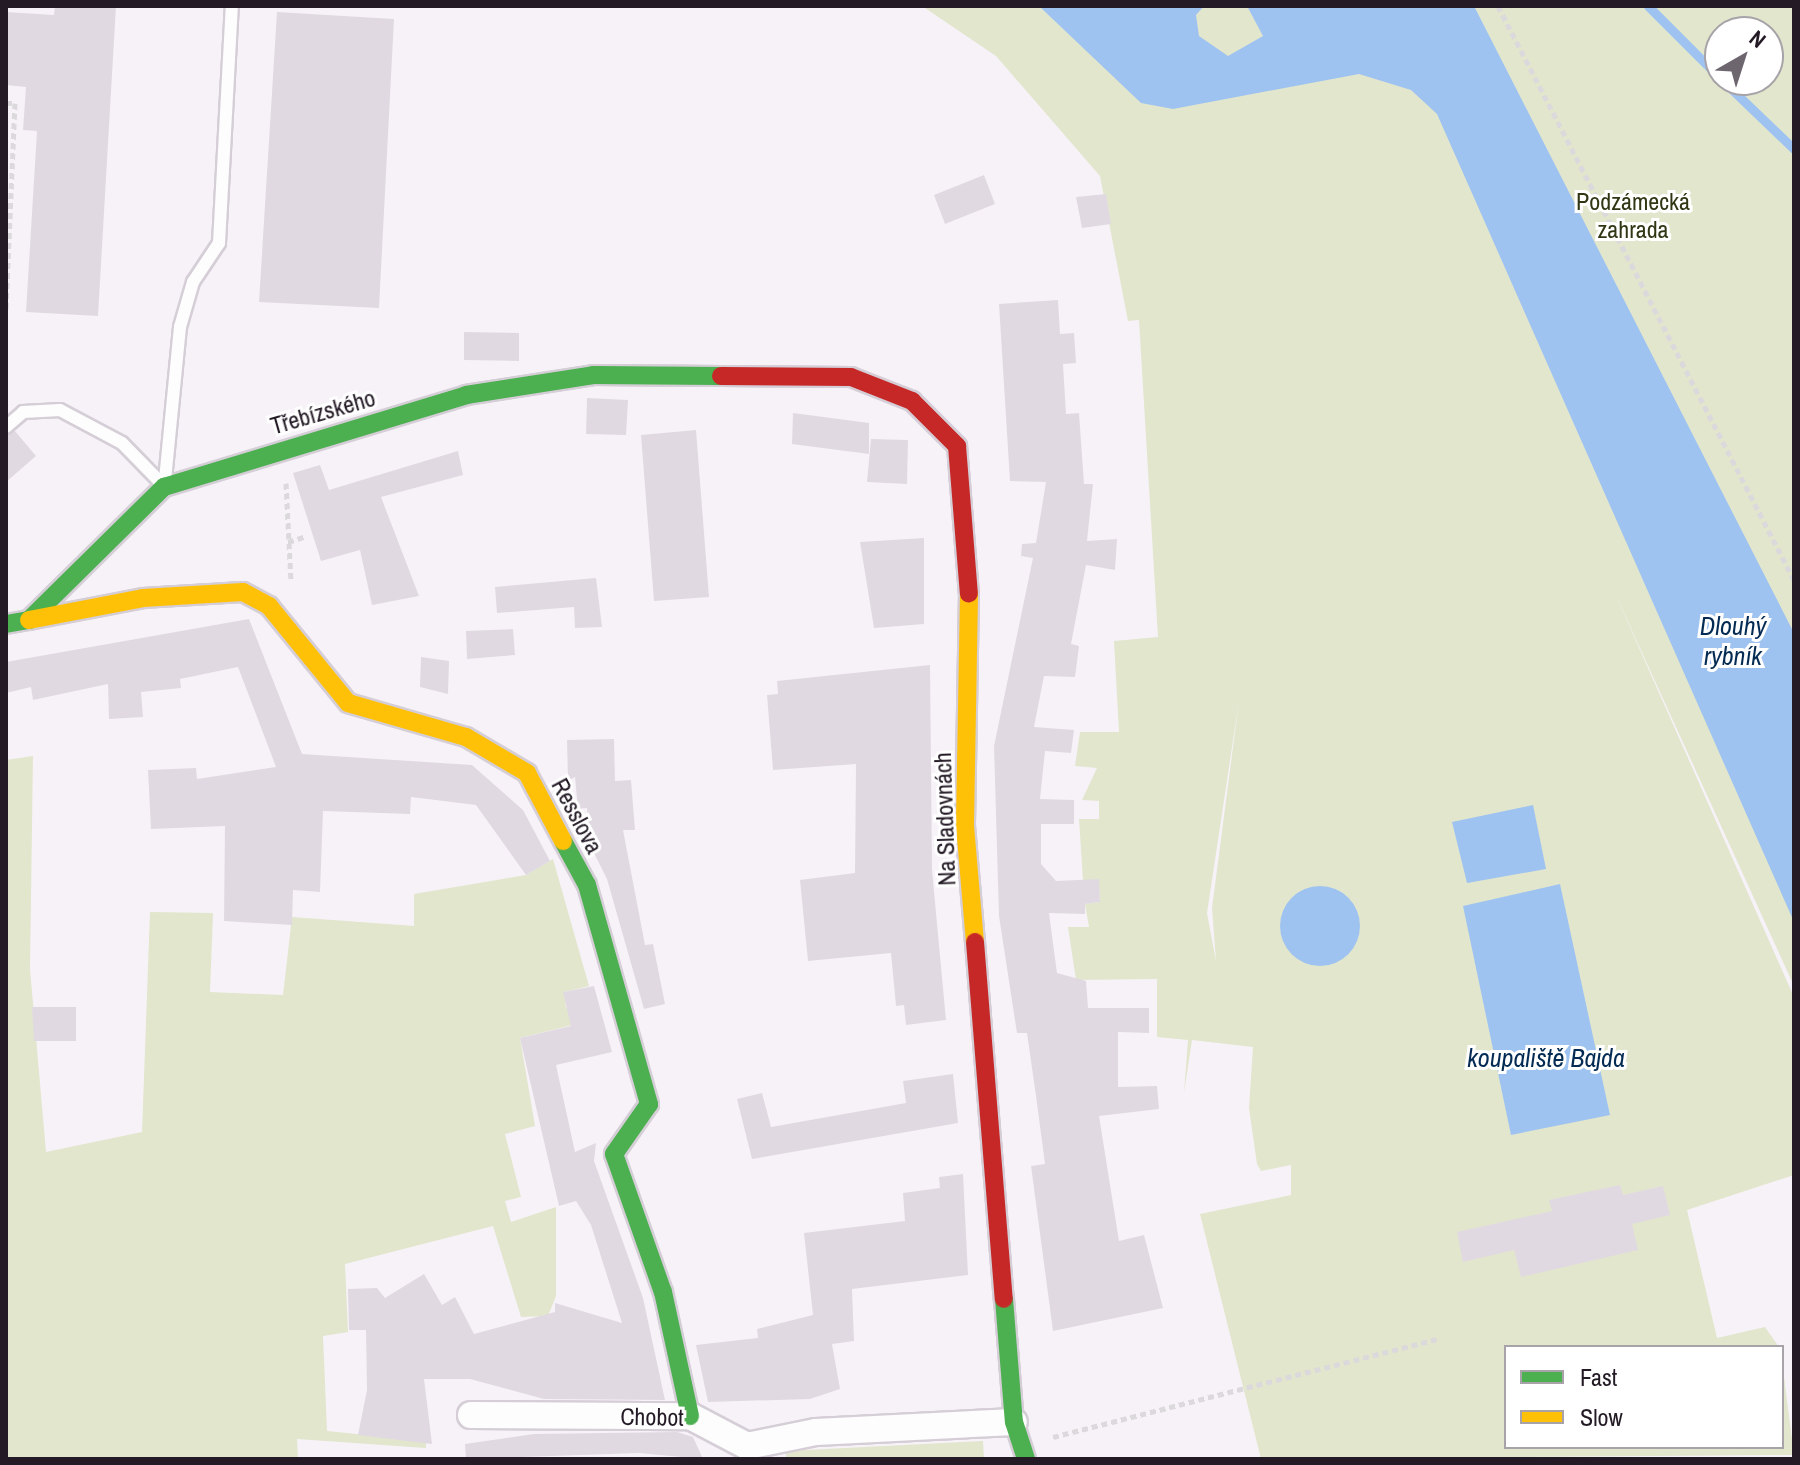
<!DOCTYPE html>
<html>
<head>
<meta charset="utf-8">
<style>
	body { margin:0 }
	#map { position:relative; width:1800px; height:1465px; overflow:hidden; background:#f7f2f8; font-family:"Archivo Narrow",sans-serif }
	div>[style] { position:absolute }
	.green>* { inset:0; background:#e2e6cd }
	.water>* { inset:0; background:#9ec3f1 }
	.round { border-radius:50% }
	.stream>* { height:9px; margin:-4.5px; padding:0 4.5px; transform-origin:4.5px; border-radius:4.5px; background:#9ec3f1 }
	.building>* { inset:0; background:#e1d9e2 }
	.path>* { height:5px; margin-top:-2.5px; transform-origin:0; background:repeating-linear-gradient(90deg,#dbd9db 0 6px,transparent 0 10px) }
	.roads { filter:drop-shadow(2px 0 #d5ced7) drop-shadow(-2px 0 #d5ced7) drop-shadow(0 2px #d5ced7) drop-shadow(0 -2px #d5ced7) }
	.lane>* { height:12px; margin:-6px; padding:0 6px; transform-origin:6px; border-radius:6px; background:#fefdfe }
	.street>* { height:26px; margin:-13px; padding:0 13px; transform-origin:13px; border-radius:13px; background:#fefdfe }
	.fast>* { height:18px; margin:-9px; padding:0 9px; transform-origin:9px; border-radius:9px; background:#4caf50 }
	.slow>* { height:18px; margin:-9px; padding:0 9px; transform-origin:9px; border-radius:9px; background:#ffc107 }
	.jam>* { height:18px; margin:-9px; padding:0 9px; transform-origin:9px; border-radius:9px; background:#c62828 }
	span { translate:-50% -50%; white-space:nowrap; text-align:center; line-height:1.15; -webkit-text-stroke:6px #fff; paint-order:stroke }
	.park-label { font-size:24px; color:#303714 }
	.street-label { font-size:24px; color:#231a25 }
	.water-label { font-size:26px; color:#042b53; font-style:italic }
	.frame { position:absolute; inset:0; border:8px solid #231a25; pointer-events:none }
	.legend { position:absolute; left:1504px; top:1345px; width:280px; height:104px; box-sizing:border-box; background:#fff; border:2px solid #a7a3a8; margin:0; padding:10px 14px; list-style:none; font-size:24px; color:#231a25 }
	.legend li { display:flex; align-items:center; gap:16px; height:40px }
	.legend b { width:40px; border:2px solid #a7a3a8 }
	.north { position:absolute; left:1704px; top:16px; width:80px; height:80px; box-sizing:border-box; background:#fff; border:2px solid #a7a3a8; border-radius:50%; rotate:39deg; font-size:22px; font-weight:700; line-height:32px; text-align:center; color:#231a25 }
	.north::after { content:''; display:block; margin:auto; width:28px; height:36px; background:#6d666f; clip-path:polygon(50% 0,100% 100%,50% 72%,0 100%) }
</style>
</head>
<body>
<div id="map">
	<div class="green">
		<div style="clip-path:polygon(evenodd,922px 6px,1794px 6px,1794px 986px,1613px 589px,1794px 997px,1794px 1175px,1687px 1210px,1717px 1338px,1765px 1327px,1779px 1347px,1506px 1347px,1506px 1447px,1782px 1447px,1782px 1361px,1794px 1455px,1261px 1459px,1200px 1214px,1291px 1195px,1291px 1165px,1261px 1171px,1257px 1164px,1249px 1108px,1253px 1047px,1192px 1040px,1184px 1093px,1188px 1040px,1157px 1037px,1157px 979px,1076px 980px,1068px 927px,1089px 927px,1085px 904px,1100px 902px,1098px 880px,1083px 880px,1079px 819px,1099px 819px,1099px 801px,1082px 800px,1097px 768px,1075px 766px,1080px 732px,1119px 732px,1114px 641px,1158px 637px,1139px 320px,1128px 321px,1100px 176px,996px 56px,922px 6px,1720px 32px,1768px 32px,1768px 80px,1720px 80px,1720px 32px,922px 6px,1239px 701px,1212px 908px,1216px 961px,1207px 913px,1239px 701px)"></div>
		<div style="clip-path:polygon(33px 756px,30px 969px,46px 1152px,142px 1132px,150px 912px,213px 913px,210px 992px,283px 995px,292px 917px,414px 926px,414px 894px,526px 875px,553px 859px,589px 986px,564px 992px,566px 1007px,597px 1019px,520px 1038px,535px 1126px,505px 1134px,521px 1197px,505px 1201px,511px 1222px,556px 1207px,556px 1296px,548px 1316px,521px 1317px,493px 1226px,345px 1264px,348px 1332px,323px 1336px,327px 1431px,426px 1441px,426px 1448px,297px 1439px,298px 1459px,6px 1459px,6px 760px)"></div>
		<div style="clip-path:polygon(983px 1441px,984px 1459px,786px 1459px,786px 1451px)"></div>
	</div>
	<div class="water">
		<div style="clip-path:polygon(1039px 6px,1204px 6px,1196px 15px,1199px 36px,1228px 56px,1263px 36px,1247px 6px,1474px 6px,1794px 633px,1794px 922px,1437px 114px,1411px 90px,1359px 74px,1173px 109px,1141px 103px)"></div>
		<div style="clip-path:polygon(1533px 805px,1546px 869px,1467px 883px,1452px 822px)"></div>
		<div style="clip-path:polygon(1560px 884px,1610px 1115px,1511px 1135px,1463px 906px)"></div>
		<div class="round" style="left:1280px;top:886px;width:80px;height:80px"></div>
	</div>
	<div class="stream">
		<div style="left:1648px;top:6px;width:102px;rotate:45deg"></div>
		<div style="left:1722px;top:80px;width:100px;rotate:43.8deg"></div>
	</div>
	<div class="building">
		<div style="clip-path:polygon(55px 6px,116px 6px,98px 316px,26px 312px,37px 131px,23px 130px,26px 87px,6px 85px,6px 12px,54px 15px)"></div>
		<div style="clip-path:polygon(277px 12px,394px 19px,379px 308px,259px 302px)"></div>
		<div style="clip-path:polygon(984px 175px,995px 204px,945px 224px,934px 195px)"></div>
		<div style="clip-path:polygon(1106px 194px,1111px 224px,1082px 228px,1076px 197px)"></div>
		<div style="clip-path:polygon(1058px 300px,1060px 334px,1074px 333px,1076px 363px,1063px 364px,1066px 414px,1079px 413px,1084px 484px,1093px 484px,1087px 541px,1117px 539px,1115px 570px,1086px 565px,1071px 644px,1079px 646px,1075px 677px,1044px 676px,1034px 727px,1074px 730px,1071px 753px,1045px 751px,1040px 799px,1074px 800px,1074px 824px,1041px 824px,1041px 864px,1056px 881px,1099px 879px,1100px 902px,1085px 904px,1085px 914px,1049px 913px,1057px 973px,1086px 981px,1088px 1008px,1149px 1008px,1149px 1033px,1118px 1032px,1118px 1087px,1157px 1086px,1159px 1109px,1099px 1116px,1119px 1241px,1144px 1235px,1163px 1308px,1053px 1331px,1031px 1166px,1045px 1164px,1036px 1096px,1027px 1033px,1017px 1033px,999px 916px,994px 746px,1033px 558px,1021px 556px,1022px 544px,1036px 543px,1046px 482px,1010px 481px,999px 304px)"></div>
		<div style="clip-path:polygon(464px 332px,519px 333px,519px 361px,464px 360px)"></div>
		<div style="clip-path:polygon(587px 398px,628px 400px,626px 435px,586px 434px)"></div>
		<div style="clip-path:polygon(793px 413px,869px 423px,869px 454px,792px 444px)"></div>
		<div style="clip-path:polygon(696px 430px,709px 597px,654px 601px,641px 435px)"></div>
		<div style="clip-path:polygon(15px 431px,36px 456px,6px 482px,6px 436px)"></div>
		<div style="clip-path:polygon(871px 439px,908px 440px,907px 484px,867px 482px)"></div>
		<div style="clip-path:polygon(458px 451px,463px 475px,381px 497px,419px 596px,372px 605px,360px 550px,321px 561px,293px 473px,320px 465px,329px 490px)"></div>
		<div style="clip-path:polygon(924px 538px,924px 624px,874px 628px,860px 542px)"></div>
		<div style="clip-path:polygon(596px 578px,602px 627px,575px 628px,574px 607px,497px 613px,495px 587px)"></div>
		<div style="clip-path:polygon(249px 619px,302px 754px,472px 765px,523px 810px,550px 861px,526px 875px,476px 805px,411px 797px,410px 814px,323px 811px,320px 892px,293px 890px,292px 925px,224px 921px,225px 826px,151px 829px,148px 770px,196px 768px,197px 779px,276px 767px,238px 667px,180px 679px,181px 688px,141px 692px,143px 717px,109px 719px,108px 684px,33px 700px,31px 687px,6px 693px,6px 662px)"></div>
		<div style="clip-path:polygon(513px 629px,515px 655px,467px 659px,466px 631px)"></div>
		<div style="clip-path:polygon(421px 657px,449px 661px,448px 694px,420px 687px)"></div>
		<div style="clip-path:polygon(930px 665px,932px 870px,946px 1020px,906px 1025px,904px 1005px,896px 1006px,891px 953px,808px 961px,800px 880px,855px 873px,856px 764px,773px 770px,767px 695px,778px 694px,777px 681px)"></div>
		<div style="clip-path:polygon(614px 739px,615px 781px,631px 780px,635px 830px,623px 830px,645px 945px,653px 944px,665px 1004px,644px 1009px,607px 879px,590px 845px,587px 808px,578px 809px,575px 777px,568px 781px,567px 740px)"></div>
		<div style="clip-path:polygon(594px 986px,612px 1052px,556px 1065px,575px 1152px,596px 1143px,594px 1161px,643px 1298px,665px 1400px,544px 1399px,470px 1379px,424px 1379px,432px 1444px,358px 1435px,367px 1390px,366px 1330px,349px 1330px,348px 1289px,377px 1288px,385px 1298px,424px 1274px,442px 1305px,455px 1297px,474px 1334px,555px 1312px,555px 1303px,622px 1323px,591px 1225px,576px 1201px,559px 1206px,520px 1038px,571px 1026px,563px 992px)"></div>
		<div style="clip-path:polygon(32px 1007px,76px 1007px,76px 1041px,34px 1041px)"></div>
		<div style="clip-path:polygon(953px 1074px,958px 1123px,752px 1159px,737px 1099px,762px 1093px,771px 1127px,906px 1103px,903px 1081px)"></div>
		<div style="clip-path:polygon(963px 1174px,968px 1275px,852px 1289px,854px 1341px,832px 1344px,840px 1389px,810px 1399px,708px 1402px,696px 1345px,758px 1338px,757px 1329px,813px 1315px,804px 1233px,905px 1221px,903px 1193px,940px 1188px,939px 1177px)"></div>
		<div style="clip-path:polygon(1620px 1185px,1623px 1195px,1663px 1186px,1670px 1215px,1632px 1224px,1638px 1250px,1521px 1277px,1514px 1250px,1463px 1262px,1457px 1232px,1552px 1211px,1549px 1200px)"></div>
		<div style="clip-path:polygon(677px 1432px,693px 1437px,703px 1459px,639px 1453px,466px 1459px,465px 1444px,534px 1434px)"></div>
	</div>
	<div class="path">
		<div style="left:1498px;top:6px;width:646px;rotate:62.72deg"></div>
		<div style="left:6px;top:103px;width:9px"></div>
		<div style="left:15px;top:103px;width:208px;rotate:92.5deg"></div>
		<div style="left:286px;top:483px;width:98px;rotate:87.1deg"></div>
		<div style="left:288px;top:542px;width:19px;rotate:-18deg"></div>
		<div style="left:1053px;top:1437px;width:400px;rotate:-14.3deg"></div>
	</div>
	<div class="roads">
		<div class="lane">
			<div style="left:6px;top:427px;width:23px;rotate:-41deg"></div>
			<div style="left:23px;top:412px;width:37px;rotate:-3deg"></div>
			<div style="left:60px;top:410px;width:70px;rotate:28deg"></div>
			<div style="left:122px;top:443px;width:57px;rotate:45.7deg"></div>
			<div style="left:165px;top:480px;width:154px;rotate:-84.4deg"></div>
			<div style="left:180px;top:327px;width:47px;rotate:-73.9deg"></div>
			<div style="left:193px;top:282px;width:47px;rotate:-56.3deg"></div>
			<div style="left:219px;top:243px;width:237px;rotate:-86.9deg"></div>
		</div>
		<div class="street">
			<div style="left:471px;top:1415px;width:219px;rotate:0.3deg"></div>
			<div style="left:690px;top:1416px;width:64px;rotate:27.8deg"></div>
			<div style="left:747px;top:1446px;width:70px;rotate:-11.5deg"></div>
			<div style="left:816px;top:1432px;width:198px;rotate:-2.9deg"></div>
		</div>
		<div class="fast">
			<div style="left:6px;top:624px;width:23px;rotate:-10deg"></div>
			<div style="left:29px;top:620px;width:190px;rotate:-44.6deg"></div>
			<div style="left:164px;top:487px;width:316px;rotate:-16.9deg"></div>
			<div style="left:466px;top:395px;width:129px;rotate:-8.9deg"></div>
			<div style="left:593px;top:375px;width:128px;rotate:0.4deg"></div>
			<div style="left:563px;top:841px;width:50px;rotate:61.4deg"></div>
			<div style="left:587px;top:885px;width:228px;rotate:74.2deg"></div>
			<div style="left:649px;top:1104px;width:61px;rotate:125deg"></div>
			<div style="left:614px;top:1154px;width:146px;rotate:70.5deg"></div>
			<div style="left:663px;top:1292px;width:127px;rotate:77.7deg"></div>
			<div style="left:1004px;top:1299px;width:123px;rotate:85.4deg"></div>
			<div style="left:1014px;top:1422px;width:39px;rotate:72deg"></div>
		</div>
		<div class="slow">
			<div style="left:969px;top:594px;width:232px;rotate:91deg"></div>
			<div style="left:965px;top:826px;width:116px;rotate:85.1deg"></div>
			<div style="left:29px;top:620px;width:116px;rotate:-10.9deg"></div>
			<div style="left:143px;top:598px;width:100px;rotate:-3.4deg"></div>
			<div style="left:243px;top:592px;width:30px;rotate:28deg"></div>
			<div style="left:269px;top:606px;width:125px;rotate:50.8deg"></div>
			<div style="left:348px;top:703px;width:123px;rotate:16.1deg"></div>
			<div style="left:466px;top:737px;width:71px;rotate:30.5deg"></div>
			<div style="left:527px;top:773px;width:77px;rotate:62.1deg"></div>
		</div>
		<div class="jam">
			<div style="left:721px;top:376px;width:130px;rotate:0.4deg"></div>
			<div style="left:851px;top:377px;width:66px;rotate:21.5deg"></div>
			<div style="left:912px;top:401px;width:64px;rotate:45deg"></div>
			<div style="left:957px;top:446px;width:148px;rotate:85.4deg"></div>
			<div style="left:975px;top:942px;width:358px;rotate:85.4deg"></div>
		</div>
	</div>
	<div class="park-label">
		<span style="left:1633px;top:216px">Podzámecká<br>zahrada</span>
	</div>
	<div class="street-label">
		<span style="left:323px;top:412px;rotate:-16deg">Třebízského</span>
		<span style="left:577px;top:816px;rotate:62deg">Resslova</span>
		<span style="left:945px;top:819px;rotate:-92deg">Na Sladovnách</span>
		<span style="left:652px;top:1417px;rotate:1deg">Chobot</span>
	</div>
	<div class="water-label">
		<span style="left:1733px;top:641px">Dlouhý<br>rybník</span>
		<span style="left:1546px;top:1058px">koupaliště Bajda</span>
	</div>
	<div class="frame"></div>
	<ul class="legend">
	<li><b style="height:10px;background:#4caf50"></b>Fast</li>
	<li><b style="height:10px;background:#ffc107"></b>Slow</li>
	</ul>
	<div class="north">N</div>
</div>
</body>
</html>
